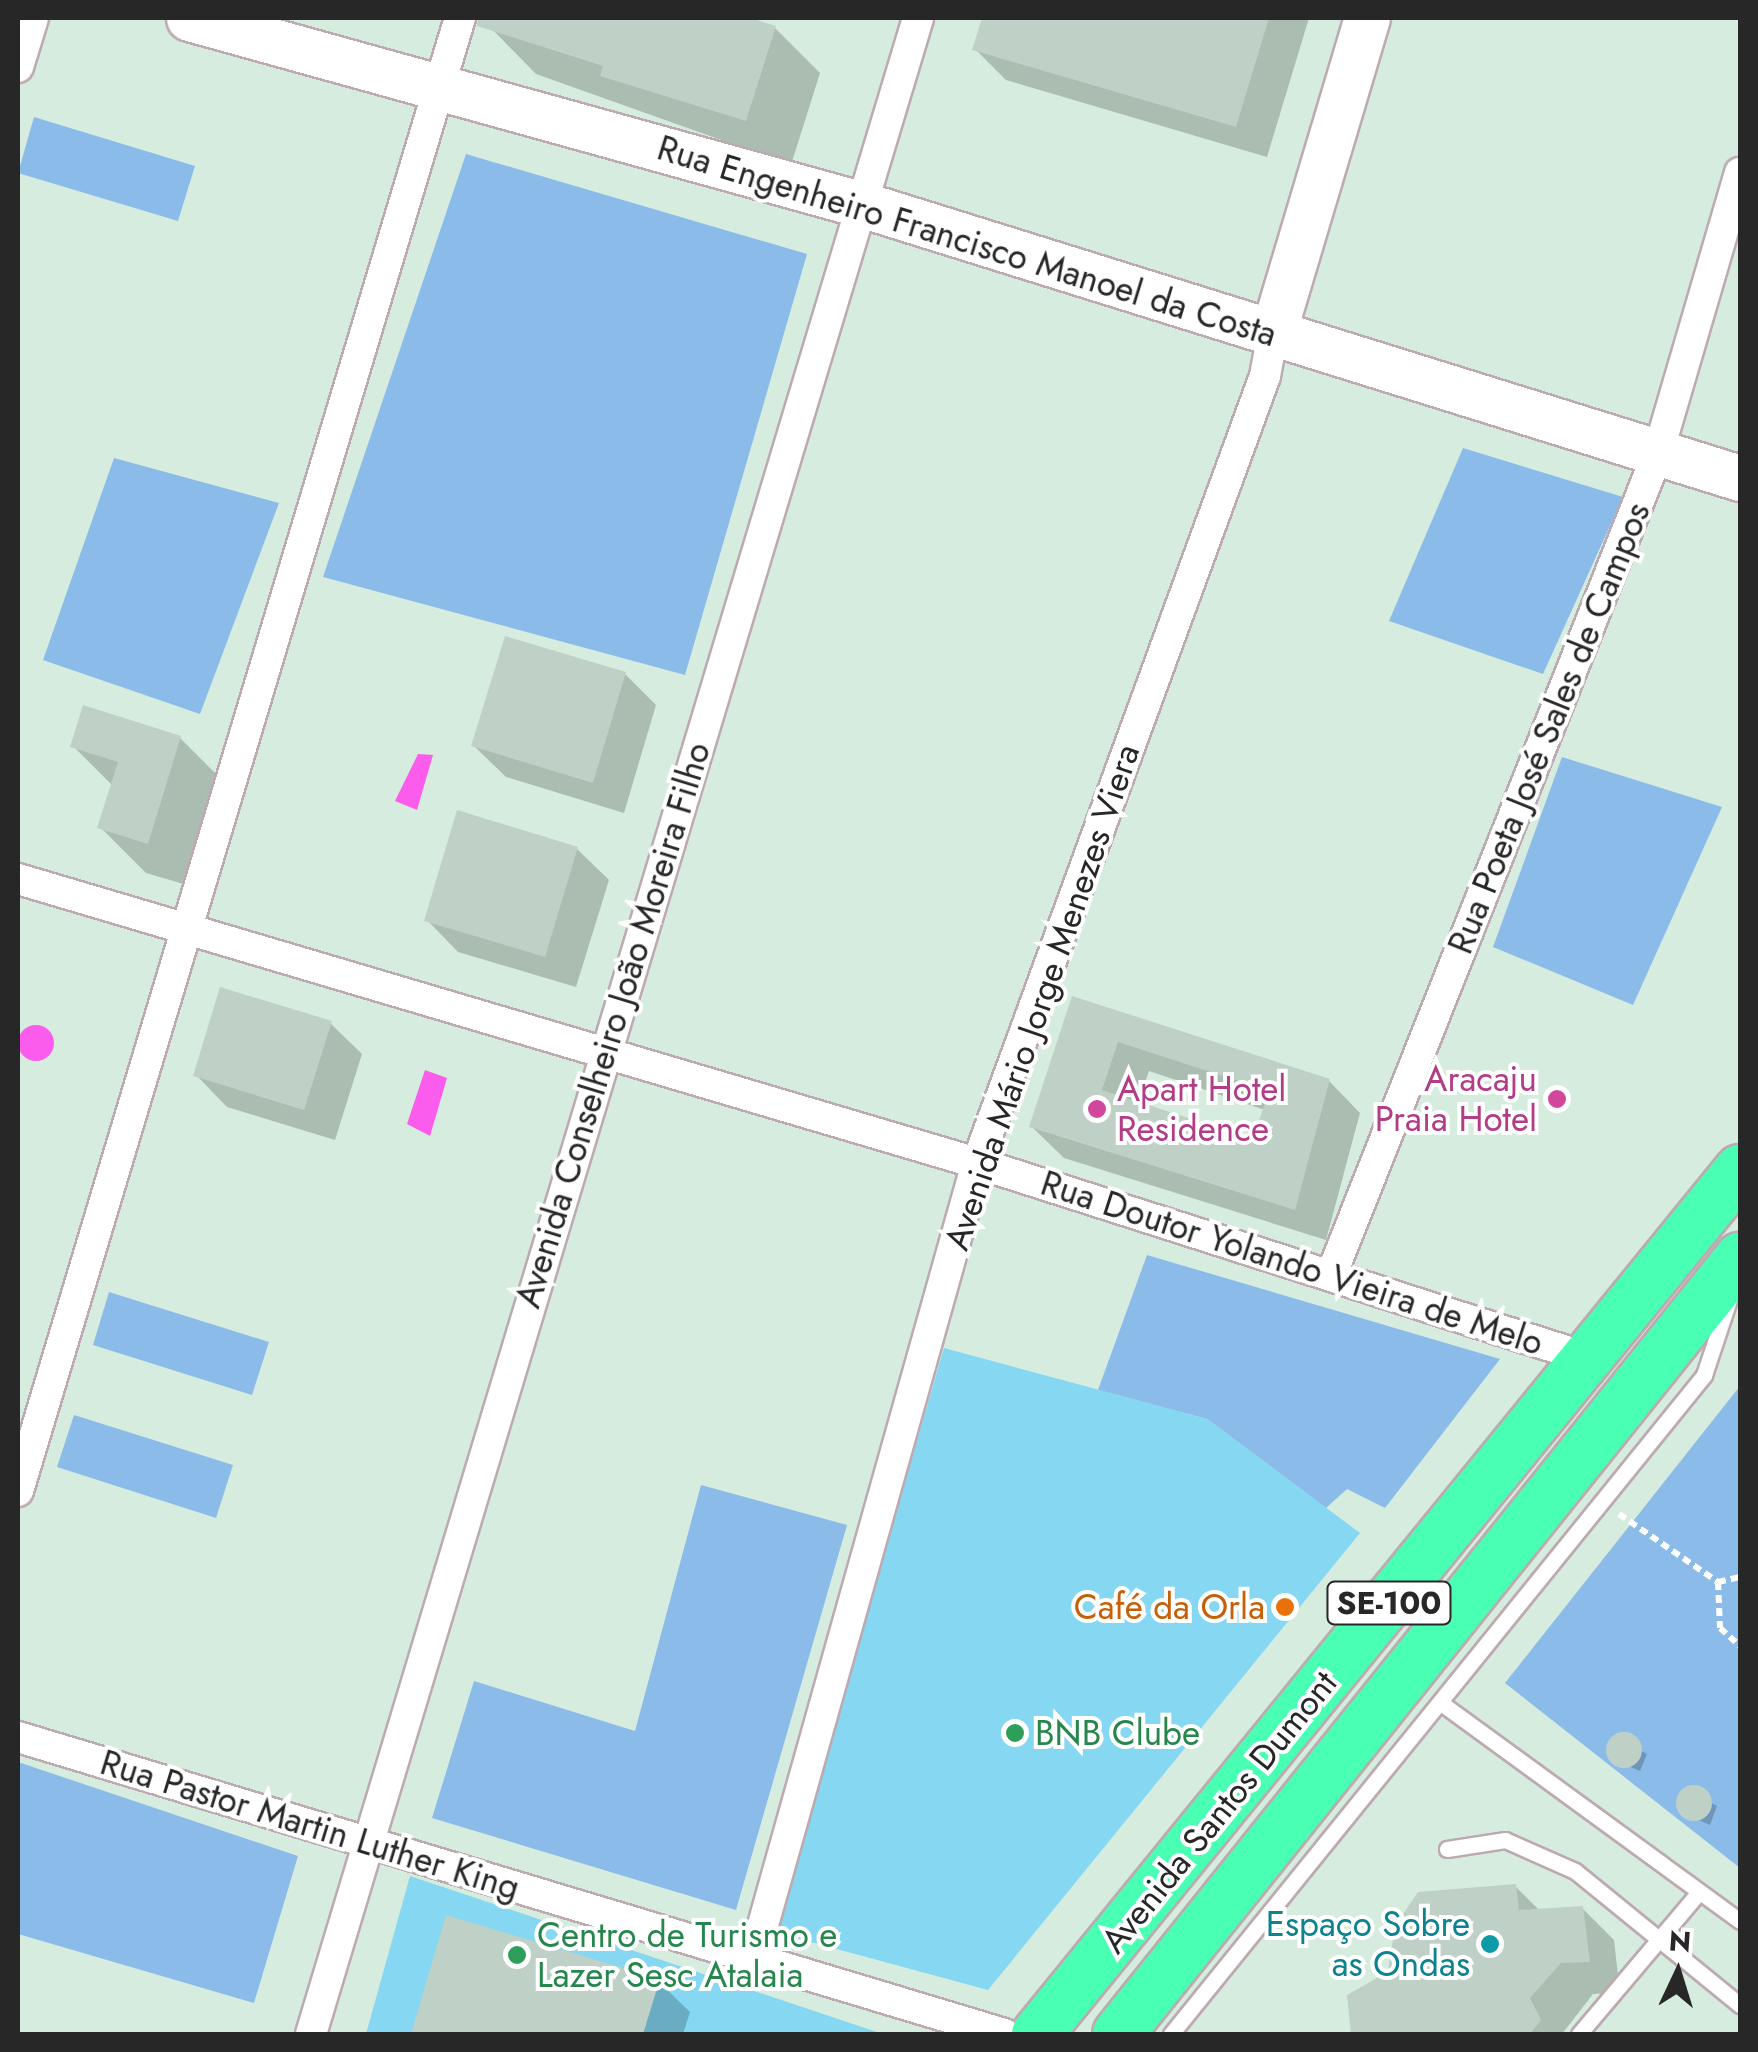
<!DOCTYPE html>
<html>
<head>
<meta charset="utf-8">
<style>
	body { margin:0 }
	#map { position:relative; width:1758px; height:2052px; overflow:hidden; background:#d6ecde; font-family:Jost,sans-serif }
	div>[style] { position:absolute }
	.green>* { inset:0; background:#8bbce9 }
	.pitch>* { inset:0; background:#85d7f2 }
	.water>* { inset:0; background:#fb5cec }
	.round { border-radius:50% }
	.shadow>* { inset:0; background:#0003 }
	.building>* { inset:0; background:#bfd0c6 }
	.path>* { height:6px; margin-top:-3px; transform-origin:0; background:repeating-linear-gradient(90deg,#fff 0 8px,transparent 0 13px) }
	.roads { filter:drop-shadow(2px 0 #bdaab1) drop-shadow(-2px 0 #bdaab1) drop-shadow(0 2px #bdaab1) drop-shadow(0 -2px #bdaab1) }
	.lane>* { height:15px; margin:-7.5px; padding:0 7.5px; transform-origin:7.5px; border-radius:7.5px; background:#fff }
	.street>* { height:30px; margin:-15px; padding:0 15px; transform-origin:15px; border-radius:15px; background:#fff }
	.secondary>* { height:45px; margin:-22.5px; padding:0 22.5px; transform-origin:22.5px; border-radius:22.5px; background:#fff }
	.primary>* { height:50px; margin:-25px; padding:0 25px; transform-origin:25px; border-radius:25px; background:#48ffb4 }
	.dots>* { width:28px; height:28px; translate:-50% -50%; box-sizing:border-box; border:5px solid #fff; border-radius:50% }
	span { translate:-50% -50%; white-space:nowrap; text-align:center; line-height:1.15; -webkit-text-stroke:8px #fff; paint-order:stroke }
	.shield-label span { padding:2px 8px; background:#fff; border:2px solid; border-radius:8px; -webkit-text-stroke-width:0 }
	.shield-label { font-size:32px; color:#272727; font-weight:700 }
	.street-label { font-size:35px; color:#272727 }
	.hotel-label { font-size:35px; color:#b23c85 }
	.right { translate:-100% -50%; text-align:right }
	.left { translate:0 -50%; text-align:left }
	.food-label { font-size:35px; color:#c56008 }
	.leisure-label { font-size:35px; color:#27864d }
	.culture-label { font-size:35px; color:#0d838f }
	.frame { position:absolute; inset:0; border:20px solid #272727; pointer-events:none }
	.north { position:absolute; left:1628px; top:1922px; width:100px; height:100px; -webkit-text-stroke:8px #fff; paint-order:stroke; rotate:4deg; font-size:28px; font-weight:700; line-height:40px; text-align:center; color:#272727 }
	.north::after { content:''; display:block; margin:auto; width:35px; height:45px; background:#272727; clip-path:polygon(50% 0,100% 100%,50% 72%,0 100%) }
</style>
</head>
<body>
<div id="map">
	<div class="green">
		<div style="clip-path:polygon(34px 117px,195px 166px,178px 221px,18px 173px)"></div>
		<div style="clip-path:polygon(466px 154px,807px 254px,685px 675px,323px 577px)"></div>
		<div style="clip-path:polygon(1463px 448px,1623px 497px,1543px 674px,1389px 621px)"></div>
		<div style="clip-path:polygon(114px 458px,279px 503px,200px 714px,43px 660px)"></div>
		<div style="clip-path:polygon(1562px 757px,1722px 807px,1633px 1005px,1493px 947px)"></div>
		<div style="clip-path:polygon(1147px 1255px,1500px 1359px,1385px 1508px,1347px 1489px,1326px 1508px,1207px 1419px,1098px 1390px)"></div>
		<div style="clip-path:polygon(109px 1292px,269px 1342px,252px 1395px,93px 1345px)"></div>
		<div style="clip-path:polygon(1740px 1386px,1740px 1868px,1505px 1683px)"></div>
		<div style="clip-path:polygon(74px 1415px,233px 1465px,216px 1518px,57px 1467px)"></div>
		<div style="clip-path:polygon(701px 1485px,847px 1525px,736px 1910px,432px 1818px,474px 1681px,635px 1731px)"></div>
		<div style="clip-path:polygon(18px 1762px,298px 1856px,254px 2003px,18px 1934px)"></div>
	</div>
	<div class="pitch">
		<div style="clip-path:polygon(944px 1348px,1207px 1419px,1360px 1533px,988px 1990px,774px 1932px)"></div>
		<div style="clip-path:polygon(410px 1876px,883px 2034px,366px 2034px)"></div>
	</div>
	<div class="water">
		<div style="clip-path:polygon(418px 754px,433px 755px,417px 810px,395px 801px)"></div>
		<div class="round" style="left:18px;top:1025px;width:36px;height:36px"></div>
		<div style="clip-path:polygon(425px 1070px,447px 1078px,430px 1136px,407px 1124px)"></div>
	</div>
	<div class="shadow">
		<div style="clip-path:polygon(494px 18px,742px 18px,775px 28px,820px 73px,791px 165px,536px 74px,491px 28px)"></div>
		<div style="clip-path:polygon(984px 18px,1309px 18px,1267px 157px,1006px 80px,975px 49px)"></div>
		<div style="clip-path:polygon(625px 674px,656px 705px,624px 813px,506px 777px,474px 746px)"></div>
		<div style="clip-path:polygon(180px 738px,226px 784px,194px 887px,146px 873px,100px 827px,113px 786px,73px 746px)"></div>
		<div style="clip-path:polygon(577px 849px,609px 880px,576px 987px,458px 952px,427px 920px)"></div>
		<div style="clip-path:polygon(evenodd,1074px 999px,1329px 1081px,1360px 1113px,1326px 1240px,1064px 1158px,1032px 1127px,1074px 999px,1149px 1071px,1265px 1110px,1255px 1142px,1138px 1104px,1149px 1071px)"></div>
		<div style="clip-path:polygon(330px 1023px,362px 1054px,335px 1140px,227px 1107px,196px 1075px)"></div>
		<div style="clip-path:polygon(1617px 1737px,1647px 1754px,1640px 1771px,1610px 1758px)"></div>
		<div style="clip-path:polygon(1687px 1790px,1717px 1806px,1710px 1825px,1680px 1812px)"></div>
		<div style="clip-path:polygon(1515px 1886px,1540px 1911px,1582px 1908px,1614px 1940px,1620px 1993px,1593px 1994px,1562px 2034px,1353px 2034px,1350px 1996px)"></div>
		<div style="clip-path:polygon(448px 1918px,658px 1981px,690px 2012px,683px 2034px,413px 2034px)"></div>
	</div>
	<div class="building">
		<div style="clip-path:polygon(478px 18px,750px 18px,776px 26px,746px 121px,600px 76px,603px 66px,477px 26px)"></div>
		<div style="clip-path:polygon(982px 18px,1269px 18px,1236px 127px,972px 50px)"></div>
		<div style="clip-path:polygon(505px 636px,626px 672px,593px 783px,471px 746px)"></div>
		<div style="clip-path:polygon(83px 705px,181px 736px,148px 844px,97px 828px,118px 762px,70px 747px)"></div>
		<div style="clip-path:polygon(457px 810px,578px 847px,545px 957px,424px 921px)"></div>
		<div style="clip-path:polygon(220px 987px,332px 1021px,304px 1110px,193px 1076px)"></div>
		<div style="clip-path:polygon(evenodd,1072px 996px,1330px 1079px,1295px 1210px,1029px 1127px,1072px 996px,1118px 1042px,1269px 1091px,1253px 1139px,1102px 1090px,1118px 1042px)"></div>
		<div class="round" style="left:1606px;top:1732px;width:36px;height:36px"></div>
		<div class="round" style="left:1676px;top:1785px;width:36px;height:36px"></div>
		<div style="clip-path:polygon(1516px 1884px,1519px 1910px,1583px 1906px,1590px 1962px,1561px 1963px,1530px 1998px,1541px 2020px,1530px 2034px,1351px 2034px,1347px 1995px,1388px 1972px,1395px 1926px,1418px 1892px)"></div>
		<div style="clip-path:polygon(446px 1915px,660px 1979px,643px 2034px,411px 2034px)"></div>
	</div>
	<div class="path">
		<div style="left:1619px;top:1514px;width:120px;rotate:34.5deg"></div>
		<div style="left:1718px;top:1582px;width:23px;rotate:-13deg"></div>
		<div style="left:1718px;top:1582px;width:46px;rotate:87.5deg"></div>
		<div style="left:1720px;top:1628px;width:27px;rotate:42deg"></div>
	</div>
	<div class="roads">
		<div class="lane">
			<div style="left:1441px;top:1703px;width:370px;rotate:36.1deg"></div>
			<div style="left:1447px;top:1849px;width:59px;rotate:-8.8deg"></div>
			<div style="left:1505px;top:1840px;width:77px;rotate:23.9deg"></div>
			<div style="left:1575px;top:1871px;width:213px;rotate:39.1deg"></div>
			<div style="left:1171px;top:2034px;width:848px;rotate:-51.03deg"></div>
			<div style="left:1704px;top:1375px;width:82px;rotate:-71.6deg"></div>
			<div style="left:1579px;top:2034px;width:186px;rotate:-49.8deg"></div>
		</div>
		<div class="street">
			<div style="left:18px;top:67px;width:51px;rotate:-73deg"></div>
			<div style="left:18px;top:879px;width:1000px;rotate:16.5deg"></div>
			<div style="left:977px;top:1163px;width:641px;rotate:17.7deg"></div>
			<div style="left:1332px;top:1273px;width:882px;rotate:-68.32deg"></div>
			<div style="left:1658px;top:453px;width:292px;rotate:-73.7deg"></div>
			<div style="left:18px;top:1491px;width:1538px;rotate:-73.3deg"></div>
			<div style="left:18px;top:1737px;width:1030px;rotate:16.76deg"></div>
			<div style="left:754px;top:1957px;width:825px;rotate:-74.31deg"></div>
			<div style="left:977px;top:1163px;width:838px;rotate:-69.9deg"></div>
			<div style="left:1265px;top:376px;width:44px;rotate:-79.5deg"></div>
			<div style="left:311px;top:2034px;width:2105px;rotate:-73.24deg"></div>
		</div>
		<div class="secondary">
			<div style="left:189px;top:18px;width:704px;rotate:15.5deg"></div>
			<div style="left:867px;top:206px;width:914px;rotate:17.31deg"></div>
			<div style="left:1273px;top:333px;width:329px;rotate:-73.4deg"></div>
		</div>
		<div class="primary">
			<div style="left:1037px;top:2034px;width:1114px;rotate:-50.87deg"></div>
			<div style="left:1118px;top:2034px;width:995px;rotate:-51.29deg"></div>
		</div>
	</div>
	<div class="dots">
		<div style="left:1557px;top:1099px;background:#d1479c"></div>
		<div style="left:1097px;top:1109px;background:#d1479c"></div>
		<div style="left:1285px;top:1607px;background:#e8710a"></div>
		<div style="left:1015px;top:1733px;background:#2e9e5b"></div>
		<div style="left:1490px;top:1944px;background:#0f9aa8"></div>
		<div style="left:517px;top:1955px;background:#2e9e5b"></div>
	</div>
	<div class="shield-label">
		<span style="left:1389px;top:1603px">SE-100</span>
	</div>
	<div class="street-label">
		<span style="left:967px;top:241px;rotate:17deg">Rua Engenheiro Francisco Manoel da Costa</span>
		<span style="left:1549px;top:728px;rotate:-68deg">Rua Poeta José Sales de Campos</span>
		<span style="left:1042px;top:997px;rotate:-71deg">Avenida Mário Jorge Menezes Viera</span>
		<span style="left:613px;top:1025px;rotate:-73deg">Avenida Conselheiro João Moreira Filho</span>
		<span style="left:1292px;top:1263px;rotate:18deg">Rua Doutor Yolando Vieira de Melo</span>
		<span style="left:1219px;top:1812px;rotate:-51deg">Avenida Santos Dumont</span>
		<span style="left:310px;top:1825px;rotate:17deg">Rua Pastor Martin Luther King</span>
	</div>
	<div class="hotel-label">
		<span class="right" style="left:1537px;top:1099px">Aracaju<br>Praia Hotel</span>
		<span class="left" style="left:1117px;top:1109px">Apart Hotel<br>Residence</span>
	</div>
	<div class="food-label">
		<span class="right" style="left:1265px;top:1607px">Café da Orla</span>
	</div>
	<div class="leisure-label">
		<span class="left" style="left:1035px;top:1733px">BNB Clube</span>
		<span class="left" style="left:537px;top:1955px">Centro de Turismo e<br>Lazer Sesc Atalaia</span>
	</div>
	<div class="culture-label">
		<span class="right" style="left:1470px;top:1944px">Espaço Sobre<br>as Ondas</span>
	</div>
	<div class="frame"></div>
	<div class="north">N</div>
</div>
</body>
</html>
